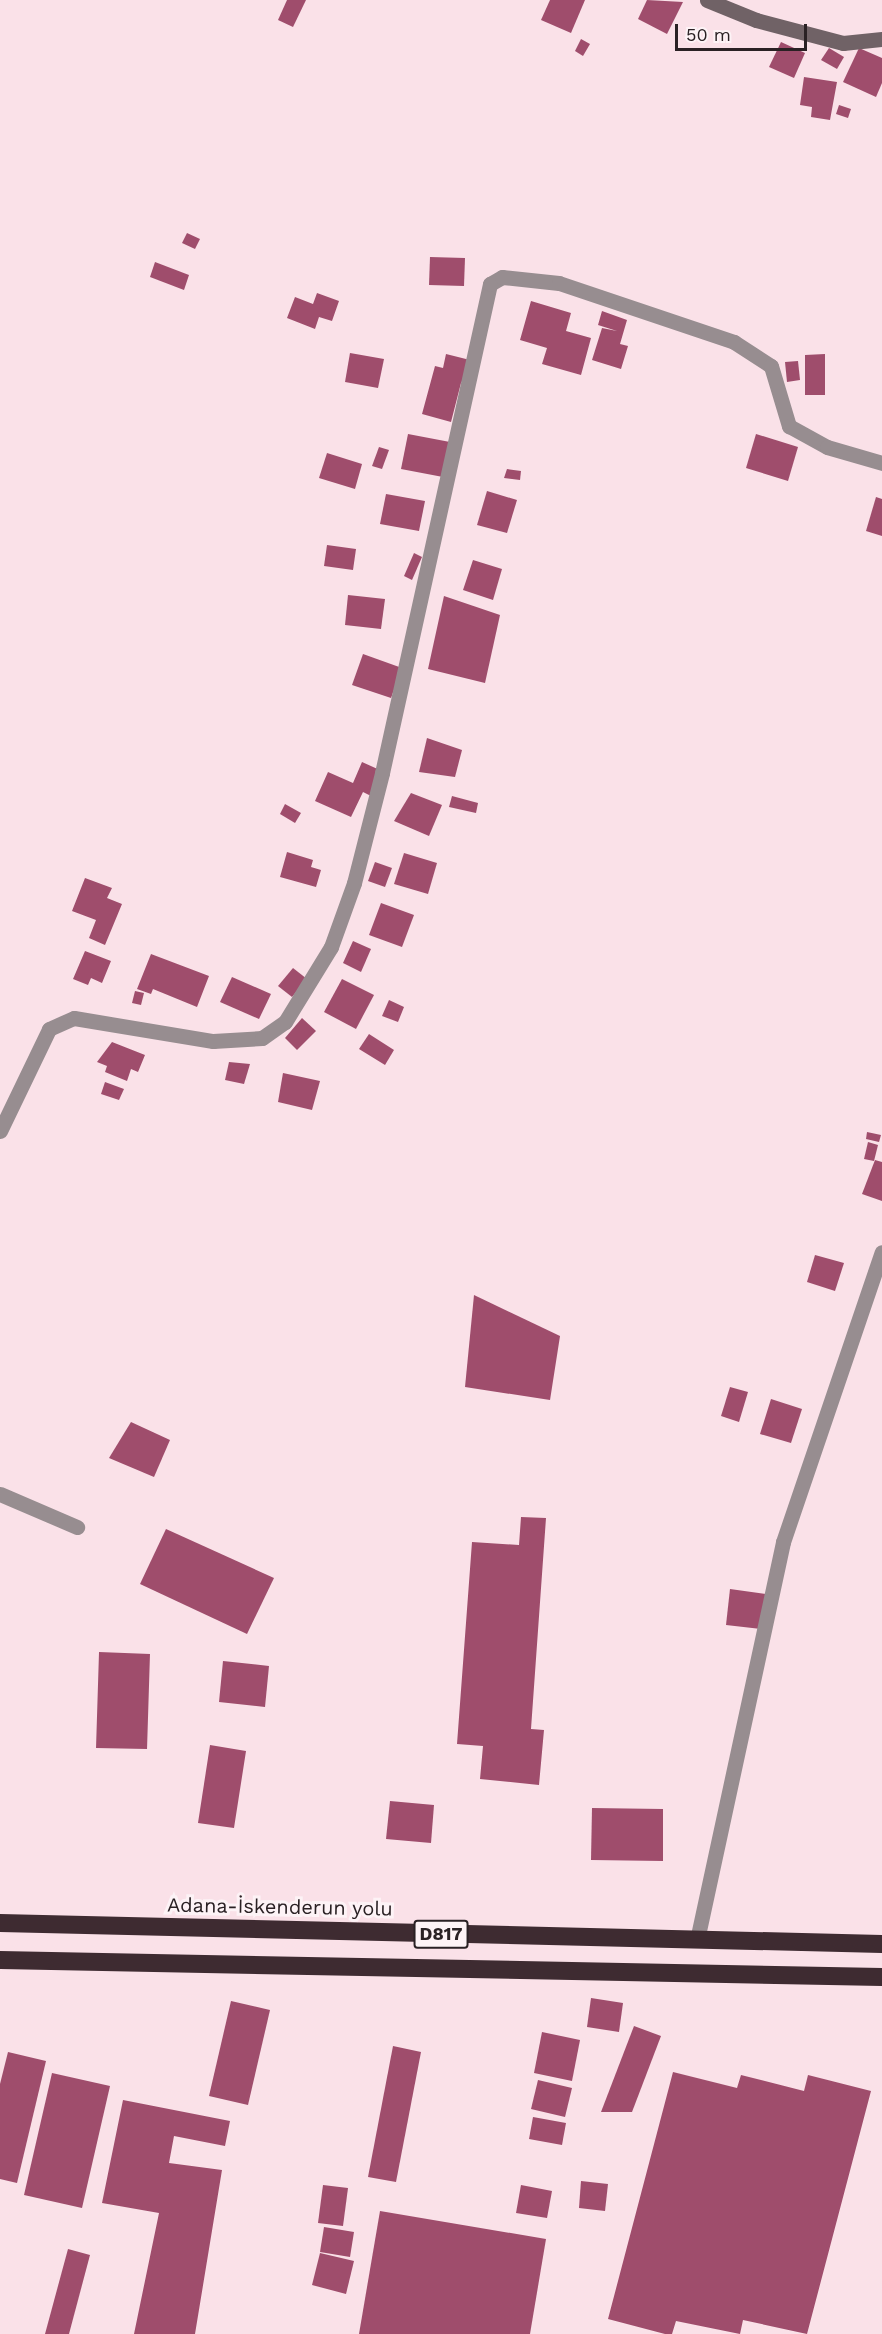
<!DOCTYPE html>
<html>
<head>
<meta charset="utf-8">
<style>
	body { margin:0 }
	#map { position:relative; width:882px; height:2334px; overflow:hidden; background:#fae1e8; font-family:"Work Sans",sans-serif }
	div>[style] { position:absolute }
	.building>* { inset:0; background:#9f4d6c }
	.street>* { height:15px; margin:-7.5px; padding:0 7.5px; transform-origin:7.5px; border-radius:7.5px; background:#978d90 }
	.secondary>* { height:15px; margin:-7.5px; padding:0 7.5px; transform-origin:7.5px; border-radius:7.5px; background:#706266 }
	.highway>* { height:18px; margin:-9px; padding:0 9px; transform-origin:9px; border-radius:9px; background:#3e2b31 }
	span { translate:-50% -50%; white-space:nowrap; text-align:center; line-height:1.15; -webkit-text-stroke:6px #fdf3f6; paint-order:stroke }
	.shield-label span { padding:2px 4px; background:#fdf3f6; border:2px solid; border-radius:4px; -webkit-text-stroke-width:0 }
	.shield-label { font-size:18px; color:#2a2124; font-weight:700 }
	.street-label { font-size:20px; color:#2a2124 }
	.scale { position:absolute; left:675px; top:24px; width:132px; height:27px; box-sizing:border-box; border:3px solid #2a2124; border-top:0; padding-left:8px; font-size:18px; line-height:21px; white-space:nowrap; color:#2a2124; -webkit-text-stroke:4px #fdf3f6; paint-order:stroke }
</style>
</head>
<body>
<div id="map">
	<div class="building">
		<div style="clip-path:polygon(287px 0,306px 0,293px 27px,278px 20px)"></div>
		<div style="clip-path:polygon(550px 0,585px 0,571px 33px,541px 20px)"></div>
		<div style="clip-path:polygon(647px 0,683px 2px,667px 34px,638px 19px)"></div>
		<div style="clip-path:polygon(581px 39px,590px 44px,583px 56px,575px 51px)"></div>
		<div style="clip-path:polygon(781px 42px,805px 53px,794px 78px,769px 67px)"></div>
		<div style="clip-path:polygon(829px 48px,844px 57px,837px 69px,821px 60px)"></div>
		<div style="clip-path:polygon(859px 48px,882px 58px,882px 83px,876px 97px,843px 82px)"></div>
		<div style="clip-path:polygon(804px 77px,837px 82px,830px 120px,811px 117px,812px 107px,800px 105px)"></div>
		<div style="clip-path:polygon(839px 105px,851px 109px,848px 118px,836px 114px)"></div>
		<div style="clip-path:polygon(187px 233px,200px 239px,195px 249px,182px 243px)"></div>
		<div style="clip-path:polygon(430px 257px,465px 258px,464px 286px,429px 285px)"></div>
		<div style="clip-path:polygon(155px 262px,189px 275px,184px 290px,150px 277px)"></div>
		<div style="clip-path:polygon(317px 293px,339px 301px,332px 321px,319px 317px,315px 329px,287px 318px,295px 297px,313px 304px)"></div>
		<div style="clip-path:polygon(531px 301px,571px 313px,566px 331px,591px 338px,581px 375px,542px 364px,547px 348px,520px 340px)"></div>
		<div style="clip-path:polygon(602px 311px,627px 320px,620px 344px,628px 346px,621px 369px,592px 360px,602px 328px,617px 331px,598px 325px)"></div>
		<div style="clip-path:polygon(350px 353px,384px 359px,378px 388px,345px 382px)"></div>
		<div style="clip-path:polygon(446px 354px,474px 361px,461px 383px,451px 422px,422px 414px,435px 366px,443px 368px)"></div>
		<div style="clip-path:polygon(825px 354px,825px 395px,805px 395px,805px 355px)"></div>
		<div style="clip-path:polygon(798px 361px,800px 380px,787px 382px,785px 362px)"></div>
		<div style="clip-path:polygon(408px 434px,450px 442px,443px 477px,401px 469px)"></div>
		<div style="clip-path:polygon(756px 434px,798px 447px,788px 481px,746px 468px)"></div>
		<div style="clip-path:polygon(379px 447px,389px 450px,382px 469px,372px 466px)"></div>
		<div style="clip-path:polygon(327px 453px,362px 464px,355px 489px,319px 478px)"></div>
		<div style="clip-path:polygon(507px 469px,521px 471px,520px 480px,504px 478px)"></div>
		<div style="clip-path:polygon(487px 491px,517px 500px,507px 533px,477px 525px)"></div>
		<div style="clip-path:polygon(386px 494px,425px 501px,419px 531px,380px 524px)"></div>
		<div style="clip-path:polygon(876px 497px,882px 499px,882px 536px,866px 531px)"></div>
		<div style="clip-path:polygon(327px 545px,356px 549px,353px 570px,324px 566px)"></div>
		<div style="clip-path:polygon(414px 553px,422px 557px,412px 580px,404px 576px)"></div>
		<div style="clip-path:polygon(473px 560px,502px 569px,493px 600px,463px 590px)"></div>
		<div style="clip-path:polygon(348px 595px,385px 599px,381px 629px,345px 625px)"></div>
		<div style="clip-path:polygon(444px 596px,500px 615px,485px 683px,428px 669px)"></div>
		<div style="clip-path:polygon(363px 654px,402px 668px,391px 698px,352px 685px)"></div>
		<div style="clip-path:polygon(427px 738px,462px 750px,455px 777px,419px 772px)"></div>
		<div style="clip-path:polygon(362px 762px,382px 771px,371px 796px,363px 792px,351px 817px,315px 801px,328px 772px,353px 783px)"></div>
		<div style="clip-path:polygon(411px 793px,442px 805px,429px 836px,394px 821px)"></div>
		<div style="clip-path:polygon(452px 796px,478px 803px,476px 813px,449px 807px)"></div>
		<div style="clip-path:polygon(285px 804px,301px 813px,295px 823px,280px 814px)"></div>
		<div style="clip-path:polygon(287px 852px,313px 860px,311px 867px,321px 870px,316px 887px,280px 877px)"></div>
		<div style="clip-path:polygon(404px 853px,437px 863px,428px 894px,394px 884px)"></div>
		<div style="clip-path:polygon(375px 862px,392px 868px,385px 887px,368px 881px)"></div>
		<div style="clip-path:polygon(85px 878px,112px 888px,107px 898px,122px 904px,105px 945px,89px 938px,96px 920px,72px 911px)"></div>
		<div style="clip-path:polygon(381px 903px,414px 915px,402px 947px,369px 935px)"></div>
		<div style="clip-path:polygon(353px 941px,371px 949px,361px 972px,343px 963px)"></div>
		<div style="clip-path:polygon(85px 951px,111px 961px,102px 983px,91px 978px,88px 985px,73px 979px)"></div>
		<div style="clip-path:polygon(151px 954px,209px 976px,197px 1007px,153px 989px,151px 994px,137px 989px)"></div>
		<div style="clip-path:polygon(293px 968px,307px 979px,292px 997px,278px 986px)"></div>
		<div style="clip-path:polygon(232px 977px,271px 994px,259px 1019px,220px 1002px)"></div>
		<div style="clip-path:polygon(342px 979px,374px 995px,356px 1029px,324px 1012px)"></div>
		<div style="clip-path:polygon(135px 991px,144px 993px,141px 1005px,132px 1003px)"></div>
		<div style="clip-path:polygon(389px 1000px,404px 1007px,398px 1022px,382px 1016px)"></div>
		<div style="clip-path:polygon(302px 1018px,316px 1031px,297px 1050px,285px 1038px)"></div>
		<div style="clip-path:polygon(369px 1034px,394px 1050px,385px 1065px,359px 1049px)"></div>
		<div style="clip-path:polygon(112px 1042px,145px 1055px,138px 1072px,131px 1069px,127px 1081px,105px 1072px,107px 1066px,97px 1062px)"></div>
		<div style="clip-path:polygon(229px 1062px,250px 1064px,244px 1084px,225px 1080px)"></div>
		<div style="clip-path:polygon(283px 1073px,320px 1081px,312px 1110px,278px 1102px)"></div>
		<div style="clip-path:polygon(105px 1082px,124px 1089px,119px 1100px,101px 1094px)"></div>
		<div style="clip-path:polygon(867px 1132px,881px 1135px,879px 1142px,866px 1139px)"></div>
		<div style="clip-path:polygon(868px 1142px,878px 1145px,874px 1161px,864px 1159px)"></div>
		<div style="clip-path:polygon(875px 1160px,882px 1162px,882px 1201px,862px 1194px)"></div>
		<div style="clip-path:polygon(815px 1255px,844px 1263px,835px 1291px,807px 1282px)"></div>
		<div style="clip-path:polygon(474px 1295px,560px 1336px,550px 1400px,465px 1387px)"></div>
		<div style="clip-path:polygon(730px 1387px,748px 1392px,739px 1422px,721px 1416px)"></div>
		<div style="clip-path:polygon(771px 1399px,802px 1409px,791px 1443px,760px 1434px)"></div>
		<div style="clip-path:polygon(131px 1422px,170px 1440px,154px 1477px,109px 1458px)"></div>
		<div style="clip-path:polygon(521px 1517px,546px 1518px,531px 1729px,544px 1730px,539px 1785px,480px 1779px,483px 1746px,457px 1744px,472px 1542px,519px 1545px)"></div>
		<div style="clip-path:polygon(166px 1529px,274px 1578px,247px 1634px,140px 1584px)"></div>
		<div style="clip-path:polygon(730px 1589px,766px 1594px,761px 1629px,726px 1625px)"></div>
		<div style="clip-path:polygon(99px 1652px,150px 1654px,147px 1749px,96px 1748px)"></div>
		<div style="clip-path:polygon(223px 1661px,269px 1666px,265px 1707px,219px 1702px)"></div>
		<div style="clip-path:polygon(210px 1745px,246px 1751px,234px 1828px,198px 1823px)"></div>
		<div style="clip-path:polygon(390px 1801px,434px 1805px,431px 1843px,386px 1839px)"></div>
		<div style="clip-path:polygon(592px 1808px,663px 1809px,663px 1861px,591px 1860px)"></div>
		<div style="clip-path:polygon(591px 1998px,623px 2003px,619px 2032px,587px 2027px)"></div>
		<div style="clip-path:polygon(231px 2001px,270px 2010px,248px 2105px,209px 2096px)"></div>
		<div style="clip-path:polygon(634px 2026px,661px 2036px,632px 2112px,601px 2112px)"></div>
		<div style="clip-path:polygon(542px 2032px,580px 2040px,572px 2081px,534px 2073px)"></div>
		<div style="clip-path:polygon(393px 2046px,421px 2052px,396px 2182px,368px 2177px)"></div>
		<div style="clip-path:polygon(8px 2052px,46px 2061px,17px 2183px,0 2179px,0 2084px)"></div>
		<div style="clip-path:polygon(673px 2072px,737px 2088px,741px 2075px,804px 2091px,808px 2075px,871px 2091px,807px 2334px,743px 2320px,740px 2334px,676px 2321px,672px 2334px,665px 2334px,608px 2319px)"></div>
		<div style="clip-path:polygon(52px 2073px,110px 2086px,82px 2208px,24px 2195px)"></div>
		<div style="clip-path:polygon(538px 2080px,572px 2088px,565px 2117px,531px 2109px)"></div>
		<div style="clip-path:polygon(123px 2100px,230px 2121px,225px 2146px,174px 2136px,169px 2163px,222px 2170px,195px 2334px,134px 2334px,159px 2213px,102px 2203px)"></div>
		<div style="clip-path:polygon(533px 2117px,566px 2123px,562px 2145px,529px 2139px)"></div>
		<div style="clip-path:polygon(581px 2181px,608px 2184px,605px 2211px,579px 2208px)"></div>
		<div style="clip-path:polygon(323px 2185px,348px 2188px,343px 2226px,318px 2223px)"></div>
		<div style="clip-path:polygon(521px 2185px,552px 2191px,547px 2218px,516px 2213px)"></div>
		<div style="clip-path:polygon(380px 2211px,546px 2239px,530px 2334px,359px 2334px)"></div>
		<div style="clip-path:polygon(324px 2227px,354px 2232px,350px 2257px,320px 2252px)"></div>
		<div style="clip-path:polygon(68px 2249px,90px 2255px,69px 2334px,45px 2334px)"></div>
		<div style="clip-path:polygon(320px 2253px,354px 2261px,346px 2294px,312px 2285px)"></div>
	</div>
	<div class="street">
		<div style="left:0;top:1131px;width:113px;rotate:-64.3deg"></div>
		<div style="left:49px;top:1029px;width:27px;rotate:-24deg"></div>
		<div style="left:74px;top:1018px;width:141px;rotate:9.4deg"></div>
		<div style="left:213px;top:1041px;width:49px;rotate:-3.5deg"></div>
		<div style="left:262px;top:1038px;width:28px;rotate:-35deg"></div>
		<div style="left:285px;top:1022px;width:88px;rotate:-58.5deg"></div>
		<div style="left:331px;top:947px;width:68px;rotate:-70.2deg"></div>
		<div style="left:354px;top:883px;width:114px;rotate:-75.7deg"></div>
		<div style="left:382px;top:773px;width:501px;rotate:-77.55deg"></div>
		<div style="left:490px;top:284px;width:14px;rotate:-30deg"></div>
		<div style="left:502px;top:277px;width:57px;rotate:6deg"></div>
		<div style="left:559px;top:283px;width:185px;rotate:18.6deg"></div>
		<div style="left:734px;top:342px;width:44px;rotate:33deg"></div>
		<div style="left:771px;top:366px;width:63px;rotate:73.3deg"></div>
		<div style="left:789px;top:426px;width:43px;rotate:28.9deg"></div>
		<div style="left:827px;top:447px;width:57px;rotate:16.2deg"></div>
		<div style="left:0;top:1494px;width:84px;rotate:23.2deg"></div>
		<div style="left:697px;top:1940px;width:407px;rotate:-77.8deg"></div>
		<div style="left:783px;top:1542px;width:306px;rotate:-71.2deg"></div>
	</div>
	<div class="secondary">
		<div style="left:707px;top:0;width:53px;rotate:22.2deg"></div>
		<div style="left:756px;top:20px;width:90px;rotate:14.8deg"></div>
		<div style="left:843px;top:43px;width:39px;rotate:-6deg"></div>
	</div>
	<div class="highway">
		<div style="left:0;top:1923px;width:882px;rotate:1.36deg"></div>
		<div style="left:0;top:1960px;width:882px;rotate:1.1deg"></div>
	</div>
	<div class="shield-label">
		<span style="left:441px;top:1934px">D817</span>
	</div>
	<div class="street-label">
		<span style="left:280px;top:1907px;rotate:1deg">Adana-İskenderun yolu</span>
	</div>
	<div class="scale">50 m</div>
</div>
</body>
</html>
